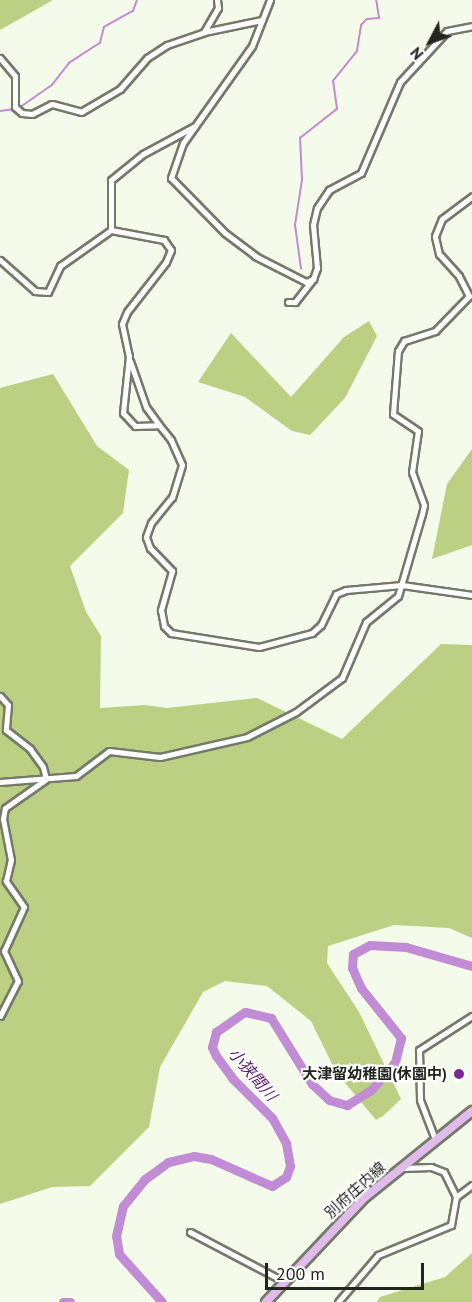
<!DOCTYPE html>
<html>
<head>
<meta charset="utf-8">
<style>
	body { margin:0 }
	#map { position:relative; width:472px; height:1302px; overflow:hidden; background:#f5fbea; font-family:"PT Sans","Noto Sans JP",sans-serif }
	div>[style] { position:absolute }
	.green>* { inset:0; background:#bbd082 }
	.stream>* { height:1.5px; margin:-0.75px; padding:0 0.75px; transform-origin:0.75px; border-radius:0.75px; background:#c28bd5 }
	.river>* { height:9px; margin:-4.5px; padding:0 4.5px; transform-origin:4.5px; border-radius:4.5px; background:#c28bd5 }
	.roads { filter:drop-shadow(2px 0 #74796a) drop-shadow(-2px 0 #74796a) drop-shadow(0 2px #74796a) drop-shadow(0 -2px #74796a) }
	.street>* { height:5px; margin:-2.5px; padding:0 2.5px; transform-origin:2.5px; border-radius:2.5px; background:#fff }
	.primary>* { height:8px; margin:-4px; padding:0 4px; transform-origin:4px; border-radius:4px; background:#e0bbec }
	.dots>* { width:16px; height:16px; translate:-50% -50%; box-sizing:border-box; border:3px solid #fff; border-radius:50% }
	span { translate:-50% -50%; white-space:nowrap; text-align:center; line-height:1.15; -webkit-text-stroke:4.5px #fff; paint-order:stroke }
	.poi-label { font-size:15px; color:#23251f; font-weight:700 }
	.right { translate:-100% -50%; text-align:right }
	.street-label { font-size:15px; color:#23251f }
	.water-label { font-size:16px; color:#5e1871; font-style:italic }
	.north { position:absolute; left:400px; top:12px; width:60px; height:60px; -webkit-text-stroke:4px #fff; paint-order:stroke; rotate:229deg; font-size:16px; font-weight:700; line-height:24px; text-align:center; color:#23251f }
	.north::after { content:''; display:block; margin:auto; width:21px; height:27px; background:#23251f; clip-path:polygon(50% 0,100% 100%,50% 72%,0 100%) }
	.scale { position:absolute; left:265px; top:1263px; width:159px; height:27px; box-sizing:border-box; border:3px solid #23251f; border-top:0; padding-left:8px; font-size:18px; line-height:21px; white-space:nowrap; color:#23251f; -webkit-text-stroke:4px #fff; paint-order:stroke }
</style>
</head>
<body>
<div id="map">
	<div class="green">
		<div style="clip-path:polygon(0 0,53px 0,0 30px)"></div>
		<div style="clip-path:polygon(369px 321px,377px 336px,345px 398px,310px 435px,292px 431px,245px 397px,198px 382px,231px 333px,291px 397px,344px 337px)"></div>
		<div style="clip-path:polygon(53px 374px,97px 446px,129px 470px,123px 513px,70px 566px,86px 612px,101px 636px,100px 708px,145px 705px,167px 708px,257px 698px,342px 739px,441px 644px,472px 645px,472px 938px,449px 928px,394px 925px,328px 946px,327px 963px,359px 1012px,401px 1099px,383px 1116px,376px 1120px,336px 1072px,311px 1021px,267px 986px,225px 981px,203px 992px,160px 1067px,149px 1127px,90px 1186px,52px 1187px,0 1204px,0 388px)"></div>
		<div style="clip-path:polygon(472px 449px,472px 545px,432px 559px,447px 484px)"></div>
		<div style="clip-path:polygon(472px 1253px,472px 1302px,377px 1302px,380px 1297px,445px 1277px)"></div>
	</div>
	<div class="stream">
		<div style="left:19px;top:108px;width:40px;rotate:-34.9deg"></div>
		<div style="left:52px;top:85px;width:28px;rotate:-52deg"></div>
		<div style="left:69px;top:63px;width:37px;rotate:-33deg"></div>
		<div style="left:100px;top:43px;width:16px;rotate:-76deg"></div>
		<div style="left:104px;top:27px;width:33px;rotate:-29deg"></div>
		<div style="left:133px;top:11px;width:12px;rotate:-70deg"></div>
		<div style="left:0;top:111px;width:14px;rotate:-8deg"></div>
		<div style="left:301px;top:269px;width:44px;rotate:-97.8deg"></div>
		<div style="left:295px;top:225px;width:46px;rotate:-81.2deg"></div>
		<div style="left:302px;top:180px;width:42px;rotate:-92.7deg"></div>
		<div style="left:300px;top:138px;width:47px;rotate:-38.1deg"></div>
		<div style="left:337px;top:109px;width:28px;rotate:-98deg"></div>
		<div style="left:333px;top:81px;width:38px;rotate:-51deg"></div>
		<div style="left:357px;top:51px;width:26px;rotate:-81deg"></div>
		<div style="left:361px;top:25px;width:8px;rotate:-45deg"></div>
		<div style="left:367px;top:19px;width:12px;rotate:-5deg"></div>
		<div style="left:379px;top:18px;width:18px;rotate:-99deg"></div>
	</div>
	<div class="river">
		<div style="left:63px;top:1302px;width:7px"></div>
		<div style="left:162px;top:1302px;width:64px;rotate:-131.9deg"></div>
		<div style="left:119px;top:1254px;width:18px;rotate:-99deg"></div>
		<div style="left:116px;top:1236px;width:31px;rotate:-77deg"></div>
		<div style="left:123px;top:1206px;width:35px;rotate:-51deg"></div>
		<div style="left:145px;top:1179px;width:29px;rotate:-36deg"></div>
		<div style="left:168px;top:1162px;width:27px;rotate:-13deg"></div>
		<div style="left:194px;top:1156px;width:17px;rotate:10deg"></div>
		<div style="left:211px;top:1159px;width:67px;rotate:23.9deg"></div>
		<div style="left:272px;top:1186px;width:17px;rotate:-33deg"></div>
		<div style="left:286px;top:1177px;width:12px;rotate:-70deg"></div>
		<div style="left:290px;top:1166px;width:23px;rotate:-100deg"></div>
		<div style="left:286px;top:1143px;width:29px;rotate:-119deg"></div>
		<div style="left:272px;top:1118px;width:55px;rotate:-135deg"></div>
		<div style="left:233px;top:1079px;width:29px;rotate:-126deg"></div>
		<div style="left:216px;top:1056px;width:10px;rotate:-114deg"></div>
		<div style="left:212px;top:1047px;width:16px;rotate:-75deg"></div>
		<div style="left:216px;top:1032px;width:35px;rotate:-35deg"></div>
		<div style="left:245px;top:1012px;width:27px;rotate:13deg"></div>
		<div style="left:271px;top:1018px;width:78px;rotate:58.2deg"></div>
		<div style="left:312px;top:1084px;width:23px;rotate:43deg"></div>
		<div style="left:329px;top:1100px;width:19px;rotate:16deg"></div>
		<div style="left:347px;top:1105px;width:28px;rotate:-32deg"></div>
		<div style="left:371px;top:1090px;width:37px;rotate:-49deg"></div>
		<div style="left:395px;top:1062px;width:25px;rotate:-76deg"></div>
		<div style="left:401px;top:1038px;width:64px;rotate:-128.7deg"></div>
		<div style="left:361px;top:988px;width:22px;rotate:-114deg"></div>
		<div style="left:352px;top:968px;width:14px;rotate:-86deg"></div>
		<div style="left:353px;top:954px;width:19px;rotate:-28deg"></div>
		<div style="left:370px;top:945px;width:36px;rotate:3deg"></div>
		<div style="left:406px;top:947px;width:69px;rotate:16.1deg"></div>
	</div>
	<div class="roads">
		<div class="street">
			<div style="left:270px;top:0;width:49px;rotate:111.4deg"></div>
			<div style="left:252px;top:46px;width:119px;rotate:125.4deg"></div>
			<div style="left:183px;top:143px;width:37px;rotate:109deg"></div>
			<div style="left:171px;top:178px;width:77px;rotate:45.5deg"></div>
			<div style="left:225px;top:233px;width:38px;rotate:37deg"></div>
			<div style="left:255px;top:256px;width:57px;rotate:27deg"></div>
			<div style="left:306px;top:282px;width:8px;rotate:-23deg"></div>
			<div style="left:313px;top:279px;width:12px;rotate:-70deg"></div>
			<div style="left:317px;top:268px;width:43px;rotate:-95.3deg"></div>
			<div style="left:313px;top:225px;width:17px;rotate:-77deg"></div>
			<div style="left:317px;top:208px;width:22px;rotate:-56deg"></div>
			<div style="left:329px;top:190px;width:36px;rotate:-28deg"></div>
			<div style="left:361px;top:173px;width:99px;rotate:-66.8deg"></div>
			<div style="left:400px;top:82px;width:69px;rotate:-47.3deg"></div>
			<div style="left:447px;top:31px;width:25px;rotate:-11deg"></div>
			<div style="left:204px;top:32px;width:28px;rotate:-60deg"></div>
			<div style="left:218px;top:8px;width:8px;rotate:-97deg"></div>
			<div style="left:0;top:58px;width:23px;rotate:50deg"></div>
			<div style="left:15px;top:76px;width:31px;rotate:90deg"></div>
			<div style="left:15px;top:107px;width:9px;rotate:41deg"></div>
			<div style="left:22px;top:113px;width:10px;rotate:6deg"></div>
			<div style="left:32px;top:114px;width:22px;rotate:-27deg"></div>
			<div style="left:52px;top:104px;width:30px;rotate:15deg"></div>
			<div style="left:81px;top:112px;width:45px;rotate:-30.5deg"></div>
			<div style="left:120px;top:89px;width:41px;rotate:-48.9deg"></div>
			<div style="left:147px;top:58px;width:24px;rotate:-33deg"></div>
			<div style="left:167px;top:45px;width:39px;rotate:-19deg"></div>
			<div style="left:204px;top:32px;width:59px;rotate:-11.7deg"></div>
			<div style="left:111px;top:230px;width:54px;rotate:10.7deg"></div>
			<div style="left:164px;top:240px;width:12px;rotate:55deg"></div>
			<div style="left:171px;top:250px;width:13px;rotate:113deg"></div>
			<div style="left:166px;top:262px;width:63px;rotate:128deg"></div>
			<div style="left:127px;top:312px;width:13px;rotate:113deg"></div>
			<div style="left:122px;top:324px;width:33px;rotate:78deg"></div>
			<div style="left:129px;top:356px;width:57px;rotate:96deg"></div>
			<div style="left:123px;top:413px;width:18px;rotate:47deg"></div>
			<div style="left:135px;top:426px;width:24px;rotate:-2deg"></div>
			<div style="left:159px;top:425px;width:19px;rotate:51deg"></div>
			<div style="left:171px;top:440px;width:27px;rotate:66deg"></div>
			<div style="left:182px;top:465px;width:34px;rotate:107deg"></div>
			<div style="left:172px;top:497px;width:33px;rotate:129deg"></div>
			<div style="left:151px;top:523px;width:15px;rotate:110deg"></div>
			<div style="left:146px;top:537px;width:12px;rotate:70deg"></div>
			<div style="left:150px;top:548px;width:32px;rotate:46deg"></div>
			<div style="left:172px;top:571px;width:41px;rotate:105.8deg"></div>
			<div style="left:161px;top:610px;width:16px;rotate:79deg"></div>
			<div style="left:164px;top:626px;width:10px;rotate:45deg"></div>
			<div style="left:171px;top:633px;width:89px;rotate:9deg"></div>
			<div style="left:259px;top:647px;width:55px;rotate:-14.8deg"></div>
			<div style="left:312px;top:633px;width:12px;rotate:-42deg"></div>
			<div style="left:321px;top:625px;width:34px;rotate:-64deg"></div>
			<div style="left:336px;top:594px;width:11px;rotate:-22deg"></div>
			<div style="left:346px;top:590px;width:56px;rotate:-5.1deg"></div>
			<div style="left:402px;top:585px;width:71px;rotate:8.1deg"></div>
			<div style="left:111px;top:230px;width:50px;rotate:-90deg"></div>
			<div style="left:111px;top:180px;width:41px;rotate:-39.1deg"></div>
			<div style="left:143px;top:154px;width:59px;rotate:-28.3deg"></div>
			<div style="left:0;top:260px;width:47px;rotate:41.5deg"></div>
			<div style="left:35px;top:291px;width:13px;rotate:4deg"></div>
			<div style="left:48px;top:292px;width:29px;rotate:-65deg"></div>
			<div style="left:60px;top:266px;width:62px;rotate:-35.2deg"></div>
			<div style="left:288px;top:302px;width:7px"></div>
			<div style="left:295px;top:302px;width:29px;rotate:-52deg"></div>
			<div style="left:130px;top:361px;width:49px;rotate:70.8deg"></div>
			<div style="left:146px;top:407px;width:22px;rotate:54deg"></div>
			<div style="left:0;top:696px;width:12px;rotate:48deg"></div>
			<div style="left:8px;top:705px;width:25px;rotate:95deg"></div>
			<div style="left:6px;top:730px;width:31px;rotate:38deg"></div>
			<div style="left:30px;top:749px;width:22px;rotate:54deg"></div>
			<div style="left:43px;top:767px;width:12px;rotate:76deg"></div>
			<div style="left:0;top:782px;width:76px;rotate:-4.5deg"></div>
			<div style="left:76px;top:776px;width:41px;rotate:-37.1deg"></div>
			<div style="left:109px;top:751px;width:51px;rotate:6.7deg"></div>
			<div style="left:160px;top:757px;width:89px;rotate:-12.9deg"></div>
			<div style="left:247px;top:737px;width:55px;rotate:-27deg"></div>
			<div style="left:296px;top:712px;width:57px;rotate:-36.5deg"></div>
			<div style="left:342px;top:678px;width:61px;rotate:-66.8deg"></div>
			<div style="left:366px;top:622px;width:41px;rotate:-39.1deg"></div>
			<div style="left:398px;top:596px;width:85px;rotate:-73.7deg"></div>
			<div style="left:422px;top:514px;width:9px;rotate:-77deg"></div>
			<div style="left:424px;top:505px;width:35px;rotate:-110deg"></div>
			<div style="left:412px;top:472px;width:41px;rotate:-81.7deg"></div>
			<div style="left:418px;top:431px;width:30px;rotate:-146deg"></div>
			<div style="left:393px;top:414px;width:63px;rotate:-85.5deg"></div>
			<div style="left:398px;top:351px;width:12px;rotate:-59deg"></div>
			<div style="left:404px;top:341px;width:33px;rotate:-18deg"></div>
			<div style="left:435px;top:331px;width:49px;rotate:-45.8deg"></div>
			<div style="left:469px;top:296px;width:22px;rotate:-117deg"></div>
			<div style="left:459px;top:276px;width:30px;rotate:-132deg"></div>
			<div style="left:439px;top:254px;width:18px;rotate:-103deg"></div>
			<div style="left:435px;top:236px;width:18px;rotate:-68deg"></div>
			<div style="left:442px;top:219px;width:38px;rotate:-37deg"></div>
			<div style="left:0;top:1016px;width:39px;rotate:-63deg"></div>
			<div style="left:18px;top:981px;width:33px;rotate:-115deg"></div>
			<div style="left:4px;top:951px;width:48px;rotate:-65.6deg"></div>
			<div style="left:24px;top:907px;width:32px;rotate:-125deg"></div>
			<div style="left:6px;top:881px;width:22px;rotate:-77deg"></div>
			<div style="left:11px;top:860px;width:42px;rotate:-101deg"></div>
			<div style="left:3px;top:819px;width:11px;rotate:-80deg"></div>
			<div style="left:5px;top:808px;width:49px;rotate:-35deg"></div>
			<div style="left:435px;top:1139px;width:42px;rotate:-111deg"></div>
			<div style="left:420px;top:1100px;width:50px;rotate:-91.1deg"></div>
			<div style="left:419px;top:1050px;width:63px;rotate:-32.7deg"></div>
			<div style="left:402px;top:1168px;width:29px;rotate:-2deg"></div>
			<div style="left:431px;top:1167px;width:14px;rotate:21deg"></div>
			<div style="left:444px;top:1172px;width:28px;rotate:64deg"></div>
			<div style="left:190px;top:1232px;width:107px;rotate:27.8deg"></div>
			<div style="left:338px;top:1302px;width:62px;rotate:-49.6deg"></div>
			<div style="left:378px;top:1255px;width:79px;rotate:-22.3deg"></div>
			<div style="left:451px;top:1225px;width:28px;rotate:-80deg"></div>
			<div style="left:456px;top:1197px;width:20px;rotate:-37deg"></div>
		</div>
		<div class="primary">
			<div style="left:266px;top:1302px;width:141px;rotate:-46.7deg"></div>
			<div style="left:363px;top:1199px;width:140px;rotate:-38.9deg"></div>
		</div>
	</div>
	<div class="dots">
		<div style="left:459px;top:1074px;background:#7d2795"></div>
	</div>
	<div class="poi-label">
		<span class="right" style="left:447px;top:1074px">大津留幼稚園(休園中)</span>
	</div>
	<div class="street-label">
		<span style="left:355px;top:1190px;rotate:-42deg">別府庄内線</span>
	</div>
	<div class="water-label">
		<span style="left:253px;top:1074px;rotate:49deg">小狭間川</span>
	</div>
	<div class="north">N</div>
	<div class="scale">200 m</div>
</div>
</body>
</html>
